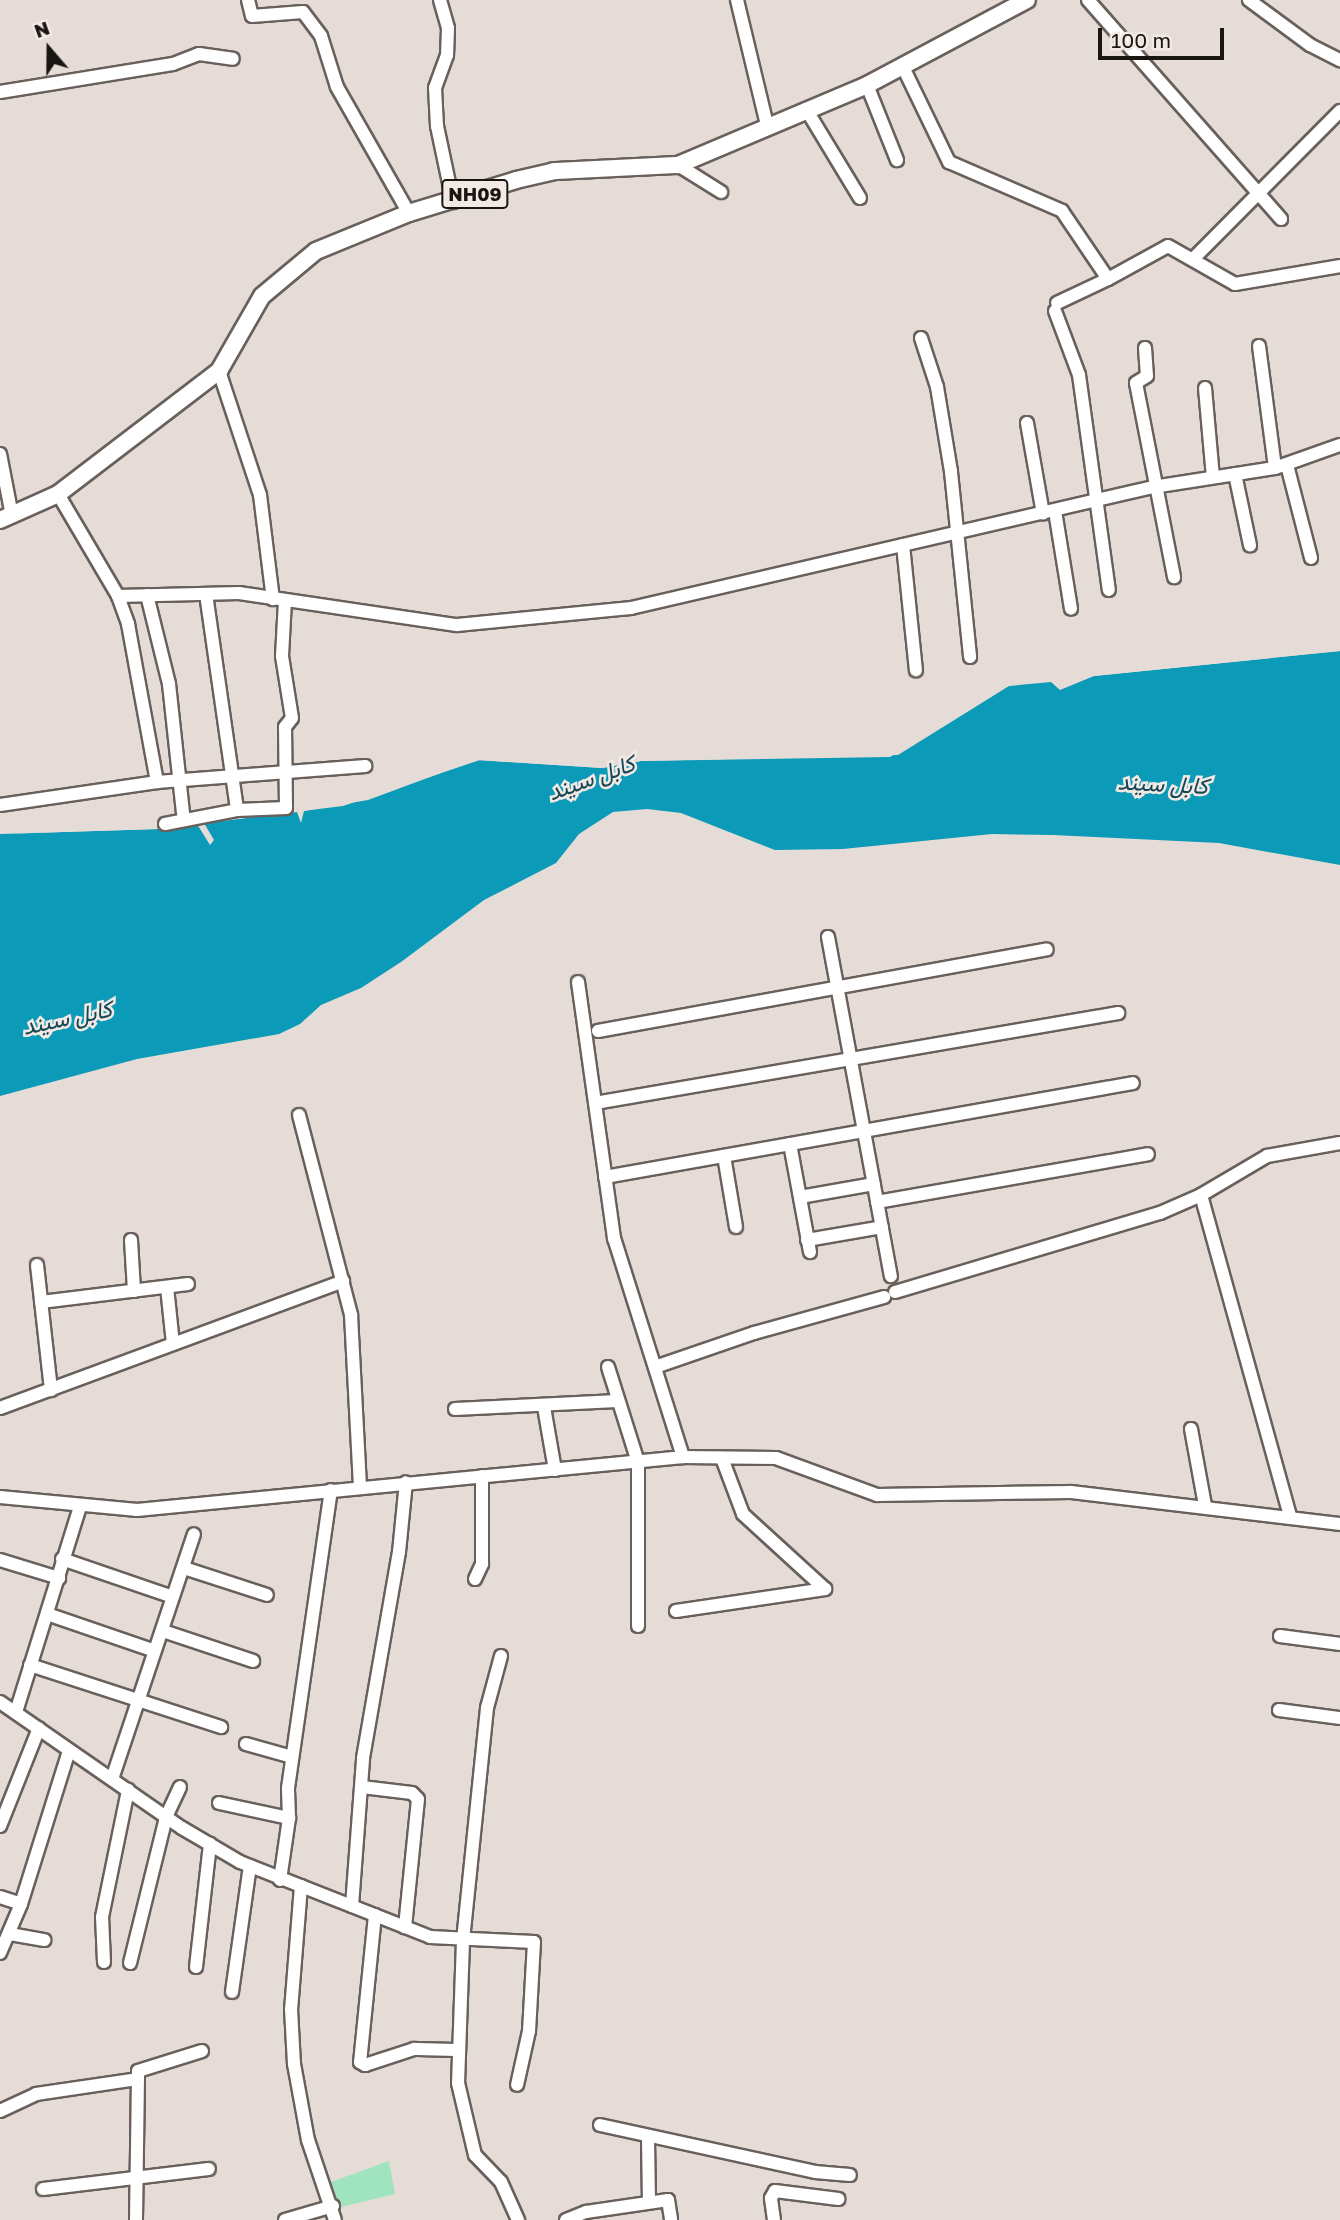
<!DOCTYPE html>
<html>
<head>
<meta charset="utf-8">
<style>
	body { margin:0 }
	#map { position:relative; width:1340px; height:2220px; overflow:hidden; background:#e6dcd7; font-family:"Golos Text",Vazirmatn,sans-serif }
	div>[style] { position:absolute }
	.green>* { inset:0; background:#a0e3bf }
	.water>* { inset:0; background:#0b9ab8 }
	.pier>* { inset:0; background:#e6dcd7 }
	.roads { filter:drop-shadow(2px 0 #69605b) drop-shadow(-2px 0 #69605b) drop-shadow(0 2px #69605b) drop-shadow(0 -2px #69605b) }
	.minor>* { height:12px; margin:-6px; padding:0 6px; transform-origin:6px; border-radius:6px; background:#fff }
	.major>* { height:16px; margin:-8px; padding:0 8px; transform-origin:8px; border-radius:8px; background:#fff }
	span { translate:-50% -50%; white-space:nowrap; text-align:center; line-height:1.15; -webkit-text-stroke:5px #f3e9e4; paint-order:stroke }
	.shield-label span { padding:2px 5px; background:#f3e9e4; border:2px solid; border-radius:5px; -webkit-text-stroke-width:0 }
	.shield-label { font-size:19px; color:#181513; font-weight:700 }
	.water-label { font-size:23px; color:#144755; font-style:italic }
	.north { position:absolute; left:14px; top:14px; width:70px; height:70px; -webkit-text-stroke:5px #f3e9e4; paint-order:stroke; rotate:340deg; font-size:19px; font-weight:700; line-height:28px; text-align:center; color:#181513 }
	.north::after { content:''; display:block; margin:auto; width:24px; height:32px; background:#181513; clip-path:polygon(50% 0,100% 100%,50% 72%,0 100%) }
	.scale { position:absolute; left:1098px; top:28px; width:126px; height:32px; box-sizing:border-box; border:4px solid #181513; border-top:0; padding-left:9px; font-size:21px; line-height:24px; white-space:nowrap; color:#181513; -webkit-text-stroke:5px #f3e9e4; paint-order:stroke }
</style>
</head>
<body>
<div id="map">
	<div class="green">
		<div style="clip-path:polygon(389px 2161px,395px 2194px,337px 2208px,328px 2183px)"></div>
	</div>
	<div class="water">
		<div style="clip-path:polygon(1340px 651px,1340px 865px,1219px 843px,1053px 835px,992px 834px,843px 849px,775px 850px,681px 813px,647px 809px,613px 812px,579px 834px,556px 863px,484px 900px,401px 962px,361px 988px,321px 1005px,300px 1024px,279px 1034px,137px 1059px,0 1096px,0 834px,158px 829px,343px 806px,480px 760px,602px 768px,641px 761px,898px 755px,1009px 686px,1051px 682px,1060px 690px,1094px 676px)"></div>
	</div>
	<div class="pier">
		<div style="clip-path:polygon(1340px 647px,1340px 651px,1084px 677px,1136px 667px)"></div>
		<div style="clip-path:polygon(900px 751px,890px 757px,641px 761px,602px 768px,476px 760px,368px 800px,304px 811px,301px 823px,297px 812px,204px 823px,214px 840px,210px 845px,197px 824px,158px 829px,0 834px,155px 827px,342px 802px,479px 756px,602px 765px,641px 757px)"></div>
	</div>
	<div class="roads">
		<div class="minor">
			<div style="left:248px;top:0;width:16px;rotate:76deg"></div>
			<div style="left:252px;top:16px;width:51px;rotate:-4.5deg"></div>
			<div style="left:303px;top:12px;width:30px;rotate:53deg"></div>
			<div style="left:321px;top:36px;width:53px;rotate:72.6deg"></div>
			<div style="left:337px;top:87px;width:145px;rotate:60.3deg"></div>
			<div style="left:440px;top:0;width:29px;rotate:74deg"></div>
			<div style="left:448px;top:28px;width:27px;rotate:92deg"></div>
			<div style="left:447px;top:55px;width:35px;rotate:110deg"></div>
			<div style="left:435px;top:88px;width:38px;rotate:87deg"></div>
			<div style="left:437px;top:126px;width:78px;rotate:78.1deg"></div>
			<div style="left:737px;top:0;width:129px;rotate:76.5deg"></div>
			<div style="left:1088px;top:0;width:292px;rotate:48.6deg"></div>
			<div style="left:1249px;top:0;width:76px;rotate:36.4deg"></div>
			<div style="left:1310px;top:45px;width:34px;rotate:27deg"></div>
			<div style="left:903px;top:67px;width:106px;rotate:64.2deg"></div>
			<div style="left:949px;top:162px;width:123px;rotate:23.4deg"></div>
			<div style="left:1062px;top:211px;width:82px;rotate:55.9deg"></div>
			<div style="left:1108px;top:279px;width:68px;rotate:-28.8deg"></div>
			<div style="left:1168px;top:246px;width:77px;rotate:29.6deg"></div>
			<div style="left:1235px;top:284px;width:107px;rotate:-9.7deg"></div>
			<div style="left:867px;top:85px;width:81px;rotate:68.2deg"></div>
			<div style="left:0;top:92px;width:175px;rotate:-9.2deg"></div>
			<div style="left:173px;top:64px;width:28px;rotate:-21deg"></div>
			<div style="left:199px;top:54px;width:34px;rotate:8deg"></div>
			<div style="left:806px;top:109px;width:104px;rotate:58.8deg"></div>
			<div style="left:678px;top:165px;width:51px;rotate:32.1deg"></div>
			<div style="left:1193px;top:259px;width:209px;rotate:-45.2deg"></div>
			<div style="left:1057px;top:303px;width:56px;rotate:-25.2deg"></div>
			<div style="left:1055px;top:311px;width:68px;rotate:69.4deg"></div>
			<div style="left:1079px;top:375px;width:217px;rotate:82.1deg"></div>
			<div style="left:921px;top:338px;width:52px;rotate:71.9deg"></div>
			<div style="left:937px;top:387px;width:86px;rotate:80.6deg"></div>
			<div style="left:951px;top:472px;width:186px;rotate:84.1deg"></div>
			<div style="left:1259px;top:346px;width:123px;rotate:82.5deg"></div>
			<div style="left:1145px;top:348px;width:28px;rotate:86deg"></div>
			<div style="left:1147px;top:376px;width:13px;rotate:148deg"></div>
			<div style="left:1136px;top:383px;width:198px;rotate:78.9deg"></div>
			<div style="left:219px;top:371px;width:131px;rotate:71.7deg"></div>
			<div style="left:260px;top:495px;width:105px;rotate:82.9deg"></div>
			<div style="left:1205px;top:388px;width:89px;rotate:84.9deg"></div>
			<div style="left:1027px;top:423px;width:92px;rotate:80deg"></div>
			<div style="left:0;top:454px;width:63px;rotate:79deg"></div>
			<div style="left:1287px;top:465px;width:96px;rotate:75.5deg"></div>
			<div style="left:1235px;top:474px;width:73px;rotate:78.1deg"></div>
			<div style="left:58px;top:494px;width:118px;rotate:59.5deg"></div>
			<div style="left:118px;top:596px;width:121px;rotate:-1.4deg"></div>
			<div style="left:239px;top:593px;width:220px;rotate:8.4deg"></div>
			<div style="left:457px;top:625px;width:175px;rotate:-5.6deg"></div>
			<div style="left:631px;top:608px;width:536px;rotate:-13.05deg"></div>
			<div style="left:1153px;top:487px;width:123px;rotate:-8.9deg"></div>
			<div style="left:1275px;top:468px;width:69px;rotate:-19.5deg"></div>
			<div style="left:1055px;top:511px;width:99px;rotate:80.7deg"></div>
			<div style="left:903px;top:545px;width:126px;rotate:84.1deg"></div>
			<div style="left:206px;top:594px;width:218px;rotate:81.8deg"></div>
			<div style="left:147px;top:595px;width:92px;rotate:76.1deg"></div>
			<div style="left:169px;top:684px;width:130px;rotate:83.8deg"></div>
			<div style="left:118px;top:596px;width:30px;rotate:70deg"></div>
			<div style="left:128px;top:624px;width:161px;rotate:79.6deg"></div>
			<div style="left:0;top:805px;width:159px;rotate:-8.3deg"></div>
			<div style="left:157px;top:782px;width:209px;rotate:-4.4deg"></div>
			<div style="left:165px;top:824px;width:73px;rotate:-11deg"></div>
			<div style="left:237px;top:810px;width:49px;rotate:-2.3deg"></div>
			<div style="left:286px;top:808px;width:81px;rotate:-90.7deg"></div>
			<div style="left:285px;top:727px;width:11px;rotate:-52deg"></div>
			<div style="left:292px;top:718px;width:63px;rotate:-99.2deg"></div>
			<div style="left:282px;top:656px;width:55px;rotate:-86.9deg"></div>
			<div style="left:828px;top:937px;width:345px;rotate:79.5deg"></div>
			<div style="left:578px;top:982px;width:259px;rotate:82deg"></div>
			<div style="left:614px;top:1238px;width:230px;rotate:72.5deg"></div>
			<div style="left:598px;top:1031px;width:456px;rotate:-10.3deg"></div>
			<div style="left:595px;top:1103px;width:531px;rotate:-9.76deg"></div>
			<div style="left:299px;top:1115px;width:207px;rotate:75.4deg"></div>
			<div style="left:351px;top:1315px;width:170px;rotate:87deg"></div>
			<div style="left:790px;top:1144px;width:110px;rotate:79.5deg"></div>
			<div style="left:724px;top:1156px;width:72px;rotate:80.4deg"></div>
			<div style="left:605px;top:1177px;width:536px;rotate:-10.09deg"></div>
			<div style="left:1201px;top:1195px;width:332px;rotate:74.5deg"></div>
			<div style="left:800px;top:1197px;width:75px;rotate:-10deg"></div>
			<div style="left:877px;top:1202px;width:275px;rotate:-10deg"></div>
			<div style="left:131px;top:1240px;width:51px;rotate:86.6deg"></div>
			<div style="left:807px;top:1240px;width:76px;rotate:-9.8deg"></div>
			<div style="left:37px;top:1265px;width:126px;rotate:83.6deg"></div>
			<div style="left:167px;top:1287px;width:57px;rotate:84deg"></div>
			<div style="left:895px;top:1292px;width:277px;rotate:-16.6deg"></div>
			<div style="left:1160px;top:1213px;width:45px;rotate:-23.7deg"></div>
			<div style="left:1201px;top:1195px;width:77px;rotate:-30.6deg"></div>
			<div style="left:1267px;top:1156px;width:74px;rotate:-10.1deg"></div>
			<div style="left:41px;top:1302px;width:148px;rotate:-7deg"></div>
			<div style="left:608px;top:1367px;width:100px;rotate:72.5deg"></div>
			<div style="left:638px;top:1462px;width:164px;rotate:90deg"></div>
			<div style="left:655px;top:1367px;width:105px;rotate:-19deg"></div>
			<div style="left:754px;top:1333px;width:135px;rotate:-15.5deg"></div>
			<div style="left:544px;top:1407px;width:64px;rotate:80.1deg"></div>
			<div style="left:0;top:1408px;width:366px;rotate:-20.3deg"></div>
			<div style="left:455px;top:1409px;width:162px;rotate:-2.8deg"></div>
			<div style="left:1191px;top:1429px;width:77px;rotate:79.6deg"></div>
			<div style="left:0;top:1497px;width:138px;rotate:5.4deg"></div>
			<div style="left:137px;top:1510px;width:549px;rotate:-5.54deg"></div>
			<div style="left:683px;top:1457px;width:93px;rotate:0.6deg"></div>
			<div style="left:776px;top:1458px;width:108px;rotate:20.1deg"></div>
			<div style="left:877px;top:1495px;width:194px;rotate:-0.9deg"></div>
			<div style="left:1071px;top:1492px;width:271px;rotate:6.8deg"></div>
			<div style="left:62px;top:1559px;width:117px;rotate:18.9deg"></div>
			<div style="left:0;top:1560px;width:62px;rotate:17deg"></div>
			<div style="left:184px;top:1568px;width:87px;rotate:18deg"></div>
			<div style="left:475px;top:1579px;width:17px;rotate:-65deg"></div>
			<div style="left:482px;top:1564px;width:88px;rotate:-90deg"></div>
			<div style="left:676px;top:1611px;width:151px;rotate:-8.4deg"></div>
			<div style="left:825px;top:1589px;width:111px;rotate:-137.6deg"></div>
			<div style="left:743px;top:1514px;width:60px;rotate:-110.6deg"></div>
			<div style="left:50px;top:1615px;width:108px;rotate:18.9deg"></div>
			<div style="left:163px;top:1631px;width:95px;rotate:18.4deg"></div>
			<div style="left:1280px;top:1636px;width:61px;rotate:7.6deg"></div>
			<div style="left:501px;top:1656px;width:54px;rotate:105.1deg"></div>
			<div style="left:487px;top:1708px;width:234px;rotate:95.9deg"></div>
			<div style="left:463px;top:1941px;width:142px;rotate:92deg"></div>
			<div style="left:458px;top:2083px;width:74px;rotate:76.7deg"></div>
			<div style="left:475px;top:2155px;width:37px;rotate:46deg"></div>
			<div style="left:501px;top:2182px;width:42px;rotate:65.9deg"></div>
			<div style="left:30px;top:1665px;width:201px;rotate:18deg"></div>
			<div style="left:0;top:1702px;width:221px;rotate:34.7deg"></div>
			<div style="left:182px;top:1828px;width:67px;rotate:30.4deg"></div>
			<div style="left:240px;top:1862px;width:204px;rotate:21.5deg"></div>
			<div style="left:430px;top:1937px;width:104px;rotate:2.8deg"></div>
			<div style="left:534px;top:1942px;width:89px;rotate:93.2deg"></div>
			<div style="left:529px;top:2031px;width:55px;rotate:102.5deg"></div>
			<div style="left:1279px;top:1710px;width:62px;rotate:7.5deg"></div>
			<div style="left:16px;top:1712px;width:215px;rotate:-72.7deg"></div>
			<div style="left:246px;top:1744px;width:48px;rotate:15.8deg"></div>
			<div style="left:112px;top:1779px;width:258px;rotate:-71.5deg"></div>
			<div style="left:362px;top:1787px;width:50px;rotate:6.8deg"></div>
			<div style="left:412px;top:1793px;width:8px;rotate:45deg"></div>
			<div style="left:418px;top:1799px;width:129px;rotate:95.8deg"></div>
			<div style="left:219px;top:1803px;width:72px;rotate:12.1deg"></div>
			<div style="left:0;top:1826px;width:105px;rotate:-68.3deg"></div>
			<div style="left:280px;top:1880px;width:63px;rotate:-81.7deg"></div>
			<div style="left:289px;top:1818px;width:30px;rotate:-92deg"></div>
			<div style="left:288px;top:1788px;width:301px;rotate:-81.8deg"></div>
			<div style="left:301px;top:1886px;width:123px;rotate:94.6deg"></div>
			<div style="left:291px;top:2009px;width:55px;rotate:86.9deg"></div>
			<div style="left:294px;top:2064px;width:77px;rotate:79.6deg"></div>
			<div style="left:308px;top:2140px;width:84px;rotate:71.4deg"></div>
			<div style="left:0;top:1897px;width:22px;rotate:18deg"></div>
			<div style="left:352px;top:1906px;width:148px;rotate:-85.7deg"></div>
			<div style="left:363px;top:1758px;width:209px;rotate:-80.1deg"></div>
			<div style="left:399px;top:1552px;width:70px;rotate:-84.3deg"></div>
			<div style="left:375px;top:1915px;width:148px;rotate:95.8deg"></div>
			<div style="left:360px;top:2062px;width:6px;rotate:31deg"></div>
			<div style="left:365px;top:2065px;width:52px;rotate:-18.1deg"></div>
			<div style="left:414px;top:2049px;width:45px;rotate:1.3deg"></div>
			<div style="left:10px;top:1934px;width:35px;rotate:10deg"></div>
			<div style="left:0;top:1953px;width:53px;rotate:-66.8deg"></div>
			<div style="left:21px;top:1904px;width:160px;rotate:-72.6deg"></div>
			<div style="left:104px;top:1962px;width:45px;rotate:-92.5deg"></div>
			<div style="left:102px;top:1917px;width:130px;rotate:-78.4deg"></div>
			<div style="left:130px;top:1963px;width:150px;rotate:-76.1deg"></div>
			<div style="left:166px;top:1817px;width:33px;rotate:-65deg"></div>
			<div style="left:196px;top:1967px;width:124px;rotate:-83.5deg"></div>
			<div style="left:232px;top:1992px;width:127px;rotate:-81.9deg"></div>
			<div style="left:0;top:2111px;width:40px;rotate:-25deg"></div>
			<div style="left:36px;top:2094px;width:102px;rotate:-8.4deg"></div>
			<div style="left:600px;top:2125px;width:220px;rotate:12.3deg"></div>
			<div style="left:815px;top:2172px;width:35px;rotate:5deg"></div>
			<div style="left:648px;top:2139px;width:63px;rotate:89.1deg"></div>
			<div style="left:43px;top:2189px;width:167px;rotate:-6.9deg"></div>
			<div style="left:136px;top:2220px;width:149px;rotate:-89.2deg"></div>
			<div style="left:138px;top:2071px;width:67px;rotate:-17.4deg"></div>
			<div style="left:285px;top:2220px;width:50px;rotate:-16.3deg"></div>
			<div style="left:566px;top:2220px;width:22px;rotate:-22deg"></div>
			<div style="left:586px;top:2212px;width:83px;rotate:-8.3deg"></div>
			<div style="left:668px;top:2200px;width:20px;rotate:81deg"></div>
			<div style="left:774px;top:2220px;width:22px;rotate:-98deg"></div>
			<div style="left:771px;top:2198px;width:8px;rotate:-60deg"></div>
			<div style="left:775px;top:2191px;width:64px;rotate:7.2deg"></div>
		</div>
		<div class="major">
			<div style="left:0;top:520px;width:64px;rotate:-24.1deg"></div>
			<div style="left:58px;top:494px;width:203px;rotate:-37.4deg"></div>
			<div style="left:219px;top:371px;width:86px;rotate:-60.2deg"></div>
			<div style="left:262px;top:296px;width:70px;rotate:-39.8deg"></div>
			<div style="left:316px;top:251px;width:100px;rotate:-22.2deg"></div>
			<div style="left:409px;top:213px;width:112px;rotate:-17.1deg"></div>
			<div style="left:516px;top:180px;width:39px;rotate:-13deg"></div>
			<div style="left:554px;top:171px;width:124px;rotate:-2.8deg"></div>
			<div style="left:678px;top:165px;width:205px;rotate:-22.9deg"></div>
			<div style="left:867px;top:85px;width:181px;rotate:-28deg"></div>
		</div>
	</div>
	<div class="shield-label">
		<span style="left:475px;top:194px">NH09</span>
	</div>
	<div class="water-label">
		<span style="left:591px;top:777px;rotate:-20deg">کابل سيند</span>
		<span style="left:1163px;top:783px;rotate:3deg">کابل سيند</span>
		<span style="left:67px;top:1017px;rotate:-12deg">کابل سيند</span>
	</div>
	<div class="north">N</div>
	<div class="scale">100 m</div>
</div>
</body>
</html>
